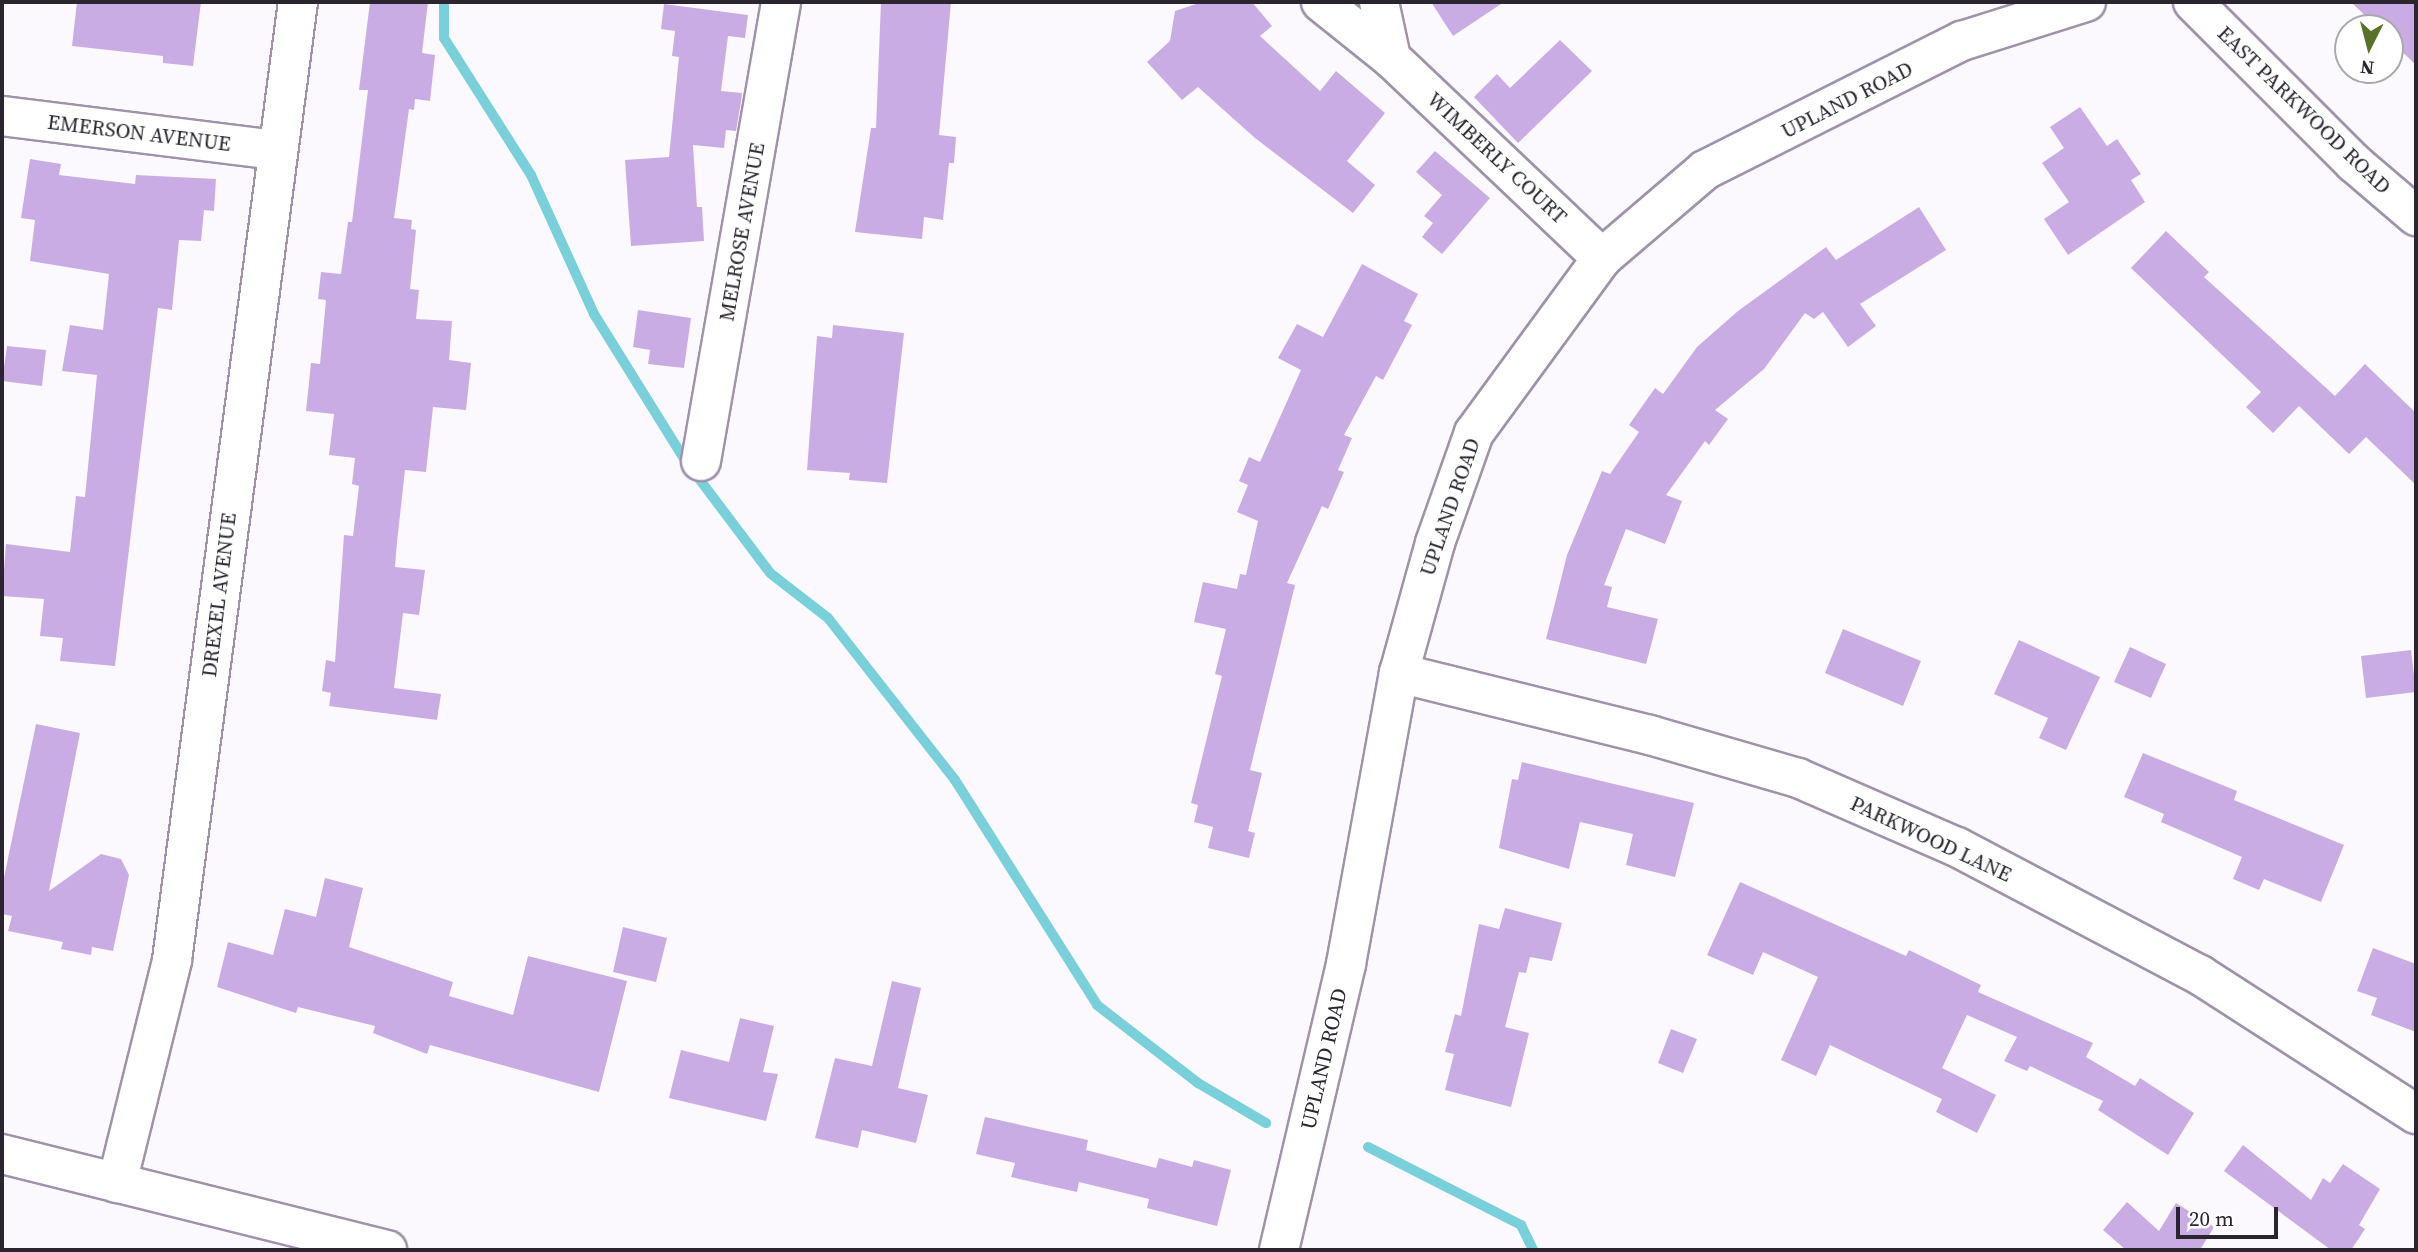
<!DOCTYPE html>
<html>
<head>
<meta charset="utf-8">
<style>
	body { margin:0 }
	#map { position:relative; width:2418px; height:1252px; overflow:hidden; background:#fcf9fe; font-family:"Source Serif 4",serif }
	div>[style] { position:absolute }
	.stream>* { height:10px; margin:-5px; padding:0 5px; transform-origin:5px; border-radius:5px; background:#79d0db }
	.building>* { inset:0; background:#caace5 }
	.roads { filter:drop-shadow(2px 0 #9f92aa) drop-shadow(-2px 0 #9f92aa) drop-shadow(0 2px #9f92aa) drop-shadow(0 -2px #9f92aa) }
	.minor>* { height:38px; margin:-19px; padding:0 19px; transform-origin:19px; border-radius:19px; background:#fff }
	.major>* { height:38px; margin:-19px; padding:0 19px; transform-origin:19px; border-radius:19px; background:#fff }
	span { translate:-50% -50%; white-space:nowrap; text-align:center; line-height:1.15; -webkit-text-stroke:5px #fff; paint-order:stroke }
	.street-label { font-size:21px; color:#2a252e }
	.frame { position:absolute; inset:0; border:4px solid #2a252e; pointer-events:none }
	.north { position:absolute; left:2334px; top:14px; width:70px; height:70px; box-sizing:border-box; background:#fff; border:2px solid #aaa8ab; border-radius:50%; rotate:186deg; font-size:19px; font-weight:700; line-height:28px; text-align:center; color:#2a252e }
	.north::after { content:''; display:block; margin:auto; width:24px; height:32px; background:#567329; clip-path:polygon(50% 0,100% 100%,50% 72%,0 100%) }
	.scale { position:absolute; left:2176px; top:1207px; width:102px; height:32px; box-sizing:border-box; border:4px solid #2a252e; border-top:0; padding-left:9px; font-size:21px; line-height:24px; white-space:nowrap; color:#2a252e; -webkit-text-stroke:5px #fff; paint-order:stroke }
</style>
</head>
<body>
<div id="map">
	<div class="stream">
		<div style="left:444px;top:2px;width:36px;rotate:90deg"></div>
		<div style="left:444px;top:38px;width:162px;rotate:57.6deg"></div>
		<div style="left:531px;top:175px;width:153px;rotate:65.6deg"></div>
		<div style="left:594px;top:314px;width:172px;rotate:58.1deg"></div>
		<div style="left:685px;top:460px;width:141px;rotate:53deg"></div>
		<div style="left:770px;top:573px;width:73px;rotate:37.8deg"></div>
		<div style="left:828px;top:618px;width:206px;rotate:51.9deg"></div>
		<div style="left:955px;top:780px;width:266px;rotate:57.7deg"></div>
		<div style="left:1097px;top:1005px;width:128px;rotate:37.7deg"></div>
		<div style="left:1198px;top:1083px;width:79px;rotate:30.5deg"></div>
		<div style="left:1368px;top:1147px;width:172px;rotate:27deg"></div>
		<div style="left:1521px;top:1225px;width:28px;rotate:64deg"></div>
	</div>
	<div class="building">
		<div style="clip-path:polygon(77px 2px,201px 2px,193px 66px,163px 63px,163px 56px,72px 46px)"></div>
		<div style="clip-path:polygon(370px 2px,428px 2px,422px 53px,435px 55px,430px 101px,415px 99px,414px 110px,409px 109px,394px 218px,412px 220px,411px 229px,416px 230px,410px 289px,419px 290px,416px 319px,452px 321px,449px 360px,471px 363px,466px 410px,433px 407px,426px 472px,405px 470px,397px 542px,395px 567px,425px 570px,419px 615px,403px 613px,394px 688px,441px 694px,437px 720px,329px 706px,331px 693px,322px 691px,326px 660px,335px 662px,344px 535px,353px 536px,359px 486px,352px 484px,355px 458px,329px 455px,334px 414px,306px 411px,311px 363px,320px 364px,326px 300px,318px 299px,321px 272px,341px 274px,348px 222px,352px 222px,368px 90px,359px 90px)"></div>
		<div style="clip-path:polygon(881px 2px,951px 2px,939px 135px,956px 137px,954px 163px,949px 163px,943px 220px,924px 217px,922px 239px,855px 232px,871px 128px,876px 128px)"></div>
		<div style="clip-path:polygon(1202px 2px,1252px 2px,1272px 26px,1260px 36px,1320px 91px,1336px 71px,1385px 113px,1347px 161px,1375px 185px,1353px 213px,1255px 138px,1198px 87px,1182px 100px,1147px 62px,1170px 41px,1175px 11px)"></div>
		<div style="clip-path:polygon(1431px 2px,1504px 2px,1453px 36px)"></div>
		<div style="clip-path:polygon(2351px 2px,2416px 2px,2416px 65px,2390px 40px,2390px 28px,2378px 28px)"></div>
		<div style="clip-path:polygon(664px 4px,748px 15px,745px 38px,728px 36px,721px 91px,742px 93px,741px 102px,736px 131px,726px 130px,724px 148px,693px 145px,697px 207px,702px 207px,704px 241px,631px 246px,625px 160px,669px 157px,679px 57px,672px 56px,675px 31px,661px 29px)"></div>
		<div style="clip-path:polygon(1560px 40px,1592px 71px,1518px 143px,1474px 97px,1497px 74px,1510px 88px)"></div>
		<div style="clip-path:polygon(2080px 107px,2107px 146px,2117px 139px,2141px 174px,2131px 180px,2145px 202px,2068px 255px,2044px 219px,2069px 202px,2042px 163px,2064px 148px,2050px 127px)"></div>
		<div style="clip-path:polygon(1435px 151px,1490px 198px,1442px 254px,1422px 237px,1433px 223px,1424px 216px,1442px 195px,1416px 172px)"></div>
		<div style="clip-path:polygon(30px 159px,61px 164px,59px 175px,135px 184px,136px 175px,216px 179px,214px 211px,204px 210px,201px 241px,179px 240px,172px 310px,158px 308px,115px 666px,60px 661px,63px 638px,40px 636px,44px 599px,2px 596px,6px 544px,70px 552px,76px 496px,85px 497px,97px 375px,62px 371px,70px 325px,103px 330px,109px 274px,30px 261px,35px 220px,21px 218px)"></div>
		<div style="clip-path:polygon(1919px 207px,1946px 250px,1860px 304px,1876px 326px,1848px 347px,1823px 312px,1814px 319px,1805px 313px,1764px 369px,1715px 410px,1728px 419px,1709px 445px,1705px 441px,1666px 495px,1682px 501px,1665px 544px,1626px 529px,1604px 585px,1612px 587px,1607px 607px,1658px 619px,1646px 664px,1546px 639px,1567px 555px,1602px 471px,1610px 474px,1639px 432px,1629px 425px,1655px 388px,1663px 394px,1697px 347px,1738px 311px,1826px 247px,1836px 260px)"></div>
		<div style="clip-path:polygon(2166px 231px,2209px 272px,2204px 277px,2335px 396px,2365px 364px,2416px 413px,2416px 485px,2366px 437px,2349px 454px,2299px 406px,2273px 433px,2246px 407px,2261px 392px,2131px 268px)"></div>
		<div style="clip-path:polygon(1362px 264px,1418px 294px,1404px 321px,1412px 325px,1383px 380px,1376px 376px,1344px 435px,1352px 438px,1338px 470px,1344px 472px,1328px 509px,1322px 506px,1287px 583px,1295px 585px,1250px 770px,1262px 773px,1248px 831px,1255px 833px,1249px 858px,1208px 848px,1213px 827px,1194px 822px,1198px 805px,1191px 803px,1222px 676px,1215px 674px,1226px 629px,1194px 622px,1203px 582px,1237px 589px,1240px 574px,1246px 575px,1258px 521px,1237px 512px,1248px 485px,1239px 481px,1249px 457px,1260px 462px,1301px 370px,1278px 358px,1297px 324px,1323px 337px)"></div>
		<div style="clip-path:polygon(638px 310px,691px 318px,684px 368px,648px 364px,650px 350px,633px 347px)"></div>
		<div style="clip-path:polygon(833px 325px,904px 333px,887px 483px,849px 480px,850px 473px,807px 470px,817px 336px,832px 338px)"></div>
		<div style="clip-path:polygon(7px 346px,46px 350px,42px 386px,2px 381px)"></div>
		<div style="clip-path:polygon(1843px 629px,1921px 661px,1903px 706px,1825px 673px)"></div>
		<div style="clip-path:polygon(2019px 640px,2100px 677px,2066px 750px,2039px 738px,2048px 718px,1994px 694px)"></div>
		<div style="clip-path:polygon(2130px 647px,2166px 664px,2151px 698px,2114px 682px)"></div>
		<div style="clip-path:polygon(2411px 650px,2416px 692px,2366px 698px,2361px 656px)"></div>
		<div style="clip-path:polygon(36px 724px,80px 733px,49px 891px,101px 854px,121px 859px,129px 875px,113px 951px,92px 947px,91px 955px,61px 949px,63px 942px,8px 931px,12px 916px,2px 914px,2px 887px)"></div>
		<div style="clip-path:polygon(2143px 753px,2237px 791px,2234px 800px,2344px 845px,2321px 902px,2264px 879px,2259px 890px,2233px 879px,2242px 857px,2161px 822px,2164px 814px,2124px 797px)"></div>
		<div style="clip-path:polygon(1522px 762px,1694px 803px,1675px 877px,1626px 865px,1633px 834px,1580px 822px,1569px 869px,1499px 848px,1512px 779px,1518px 780px)"></div>
		<div style="clip-path:polygon(325px 878px,363px 888px,349px 947px,453px 982px,449px 996px,513px 1015px,528px 956px,627px 981px,599px 1092px,430px 1045px,427px 1054px,373px 1033px,375px 1026px,298px 1007px,296px 1013px,217px 987px,228px 942px,273px 955px,285px 909px,316px 917px)"></div>
		<div style="clip-path:polygon(1740px 882px,1906px 956px,1909px 950px,1981px 985px,1978px 992px,2093px 1043px,2086px 1057px,2135px 1086px,2140px 1078px,2194px 1113px,2168px 1155px,2098px 1110px,2103px 1101px,2030px 1066px,2027px 1071px,2004px 1061px,2017px 1037px,1967px 1015px,1942px 1068px,1996px 1095px,1977px 1133px,1936px 1112px,1942px 1099px,1830px 1045px,1816px 1076px,1781px 1060px,1818px 977px,1763px 952px,1753px 975px,1707px 955px)"></div>
		<div style="clip-path:polygon(1505px 908px,1562px 923px,1552px 961px,1530px 957px,1526px 973px,1519px 972px,1505px 1027px,1529px 1033px,1511px 1107px,1445px 1090px,1454px 1054px,1445px 1052px,1455px 1014px,1461px 1016px,1479px 924px,1499px 929px)"></div>
		<div style="clip-path:polygon(623px 927px,667px 938px,656px 982px,613px 972px)"></div>
		<div style="clip-path:polygon(2373px 948px,2416px 964px,2416px 1032px,2371px 1015px,2377px 998px,2357px 991px)"></div>
		<div style="clip-path:polygon(892px 981px,921px 988px,898px 1088px,928px 1095px,916px 1143px,862px 1130px,858px 1148px,815px 1138px,835px 1058px,872px 1066px)"></div>
		<div style="clip-path:polygon(740px 1018px,774px 1026px,763px 1072px,778px 1074px,766px 1121px,669px 1098px,681px 1050px,729px 1062px)"></div>
		<div style="clip-path:polygon(1671px 1029px,1697px 1039px,1683px 1073px,1658px 1063px)"></div>
		<div style="clip-path:polygon(985px 1117px,1088px 1140px,1086px 1150px,1156px 1168px,1159px 1158px,1192px 1167px,1194px 1160px,1231px 1170px,1217px 1226px,1147px 1208px,1149px 1199px,1079px 1182px,1077px 1192px,1011px 1177px,1015px 1163px,976px 1154px)"></div>
		<div style="clip-path:polygon(2243px 1145px,2311px 1200px,2323px 1178px,2330px 1183px,2343px 1164px,2380px 1189px,2359px 1225px,2365px 1229px,2351px 1250px,2331px 1250px,2224px 1171px)"></div>
		<div style="clip-path:polygon(2127px 1202px,2159px 1231px,2176px 1203px,2214px 1227px,2200px 1250px,2126px 1250px,2103px 1230px)"></div>
	</div>
	<div class="roads">
		<div class="minor">
			<div style="left:1321px;top:2px;width:90px;rotate:38.7deg"></div>
			<div style="left:1391px;top:58px;width:291px;rotate:43.5deg"></div>
			<div style="left:1379px;top:2px;width:57px;rotate:77.9deg"></div>
			<div style="left:2193px;top:2px;width:228px;rotate:45deg"></div>
			<div style="left:2354px;top:163px;width:82px;rotate:40.5deg"></div>
			<div style="left:2px;top:116px;width:276px;rotate:7.1deg"></div>
			<div style="left:701px;top:461px;width:466px;rotate:-80.1deg"></div>
			<div style="left:1399px;top:673px;width:259px;rotate:13.9deg"></div>
			<div style="left:1650px;top:735px;width:154px;rotate:16.2deg"></div>
			<div style="left:1798px;top:778px;width:173px;rotate:23.5deg"></div>
			<div style="left:1957px;top:847px;width:275px;rotate:27.8deg"></div>
			<div style="left:2200px;top:975px;width:257px;rotate:32.8deg"></div>
			<div style="left:117px;top:1183px;width:230px;rotate:-76.1deg"></div>
			<div style="left:172px;top:960px;width:966px;rotate:-82.51deg"></div>
			<div style="left:1279px;top:1250px;width:294px;rotate:-76.8deg"></div>
			<div style="left:1346px;top:964px;width:296px;rotate:-79.7deg"></div>
			<div style="left:1399px;top:673px;width:135px;rotate:-74.5deg"></div>
			<div style="left:1435px;top:543px;width:117px;rotate:-70.5deg"></div>
			<div style="left:1474px;top:433px;width:217px;rotate:-53.8deg"></div>
			<div style="left:1602px;top:258px;width:135px;rotate:-40.5deg"></div>
			<div style="left:1705px;top:170px;width:288px;rotate:-26.7deg"></div>
			<div style="left:1962px;top:41px;width:130px;rotate:-17.5deg"></div>
		</div>
		<div class="major">
			<div style="left:2px;top:1154px;width:397px;rotate:14deg"></div>
		</div>
	</div>
	<div class="street-label">
		<span style="left:1847px;top:100px;rotate:-27deg">UPLAND ROAD</span>
		<span style="left:2304px;top:110px;rotate:44deg">EAST PARKWOOD ROAD</span>
		<span style="left:139px;top:133px;rotate:7deg">EMERSON AVENUE</span>
		<span style="left:1497px;top:158px;rotate:43deg">WIMBERLY COURT</span>
		<span style="left:742px;top:232px;rotate:-80deg">MELROSE AVENUE</span>
		<span style="left:1450px;top:507px;rotate:-71deg">UPLAND ROAD</span>
		<span style="left:219px;top:595px;rotate:-83deg">DREXEL AVENUE</span>
		<span style="left:1931px;top:839px;rotate:25deg">PARKWOOD LANE</span>
		<span style="left:1324px;top:1059px;rotate:-77deg">UPLAND ROAD</span>
	</div>
	<div class="frame"></div>
	<div class="north">N</div>
	<div class="scale">20 m</div>
</div>
</body>
</html>
